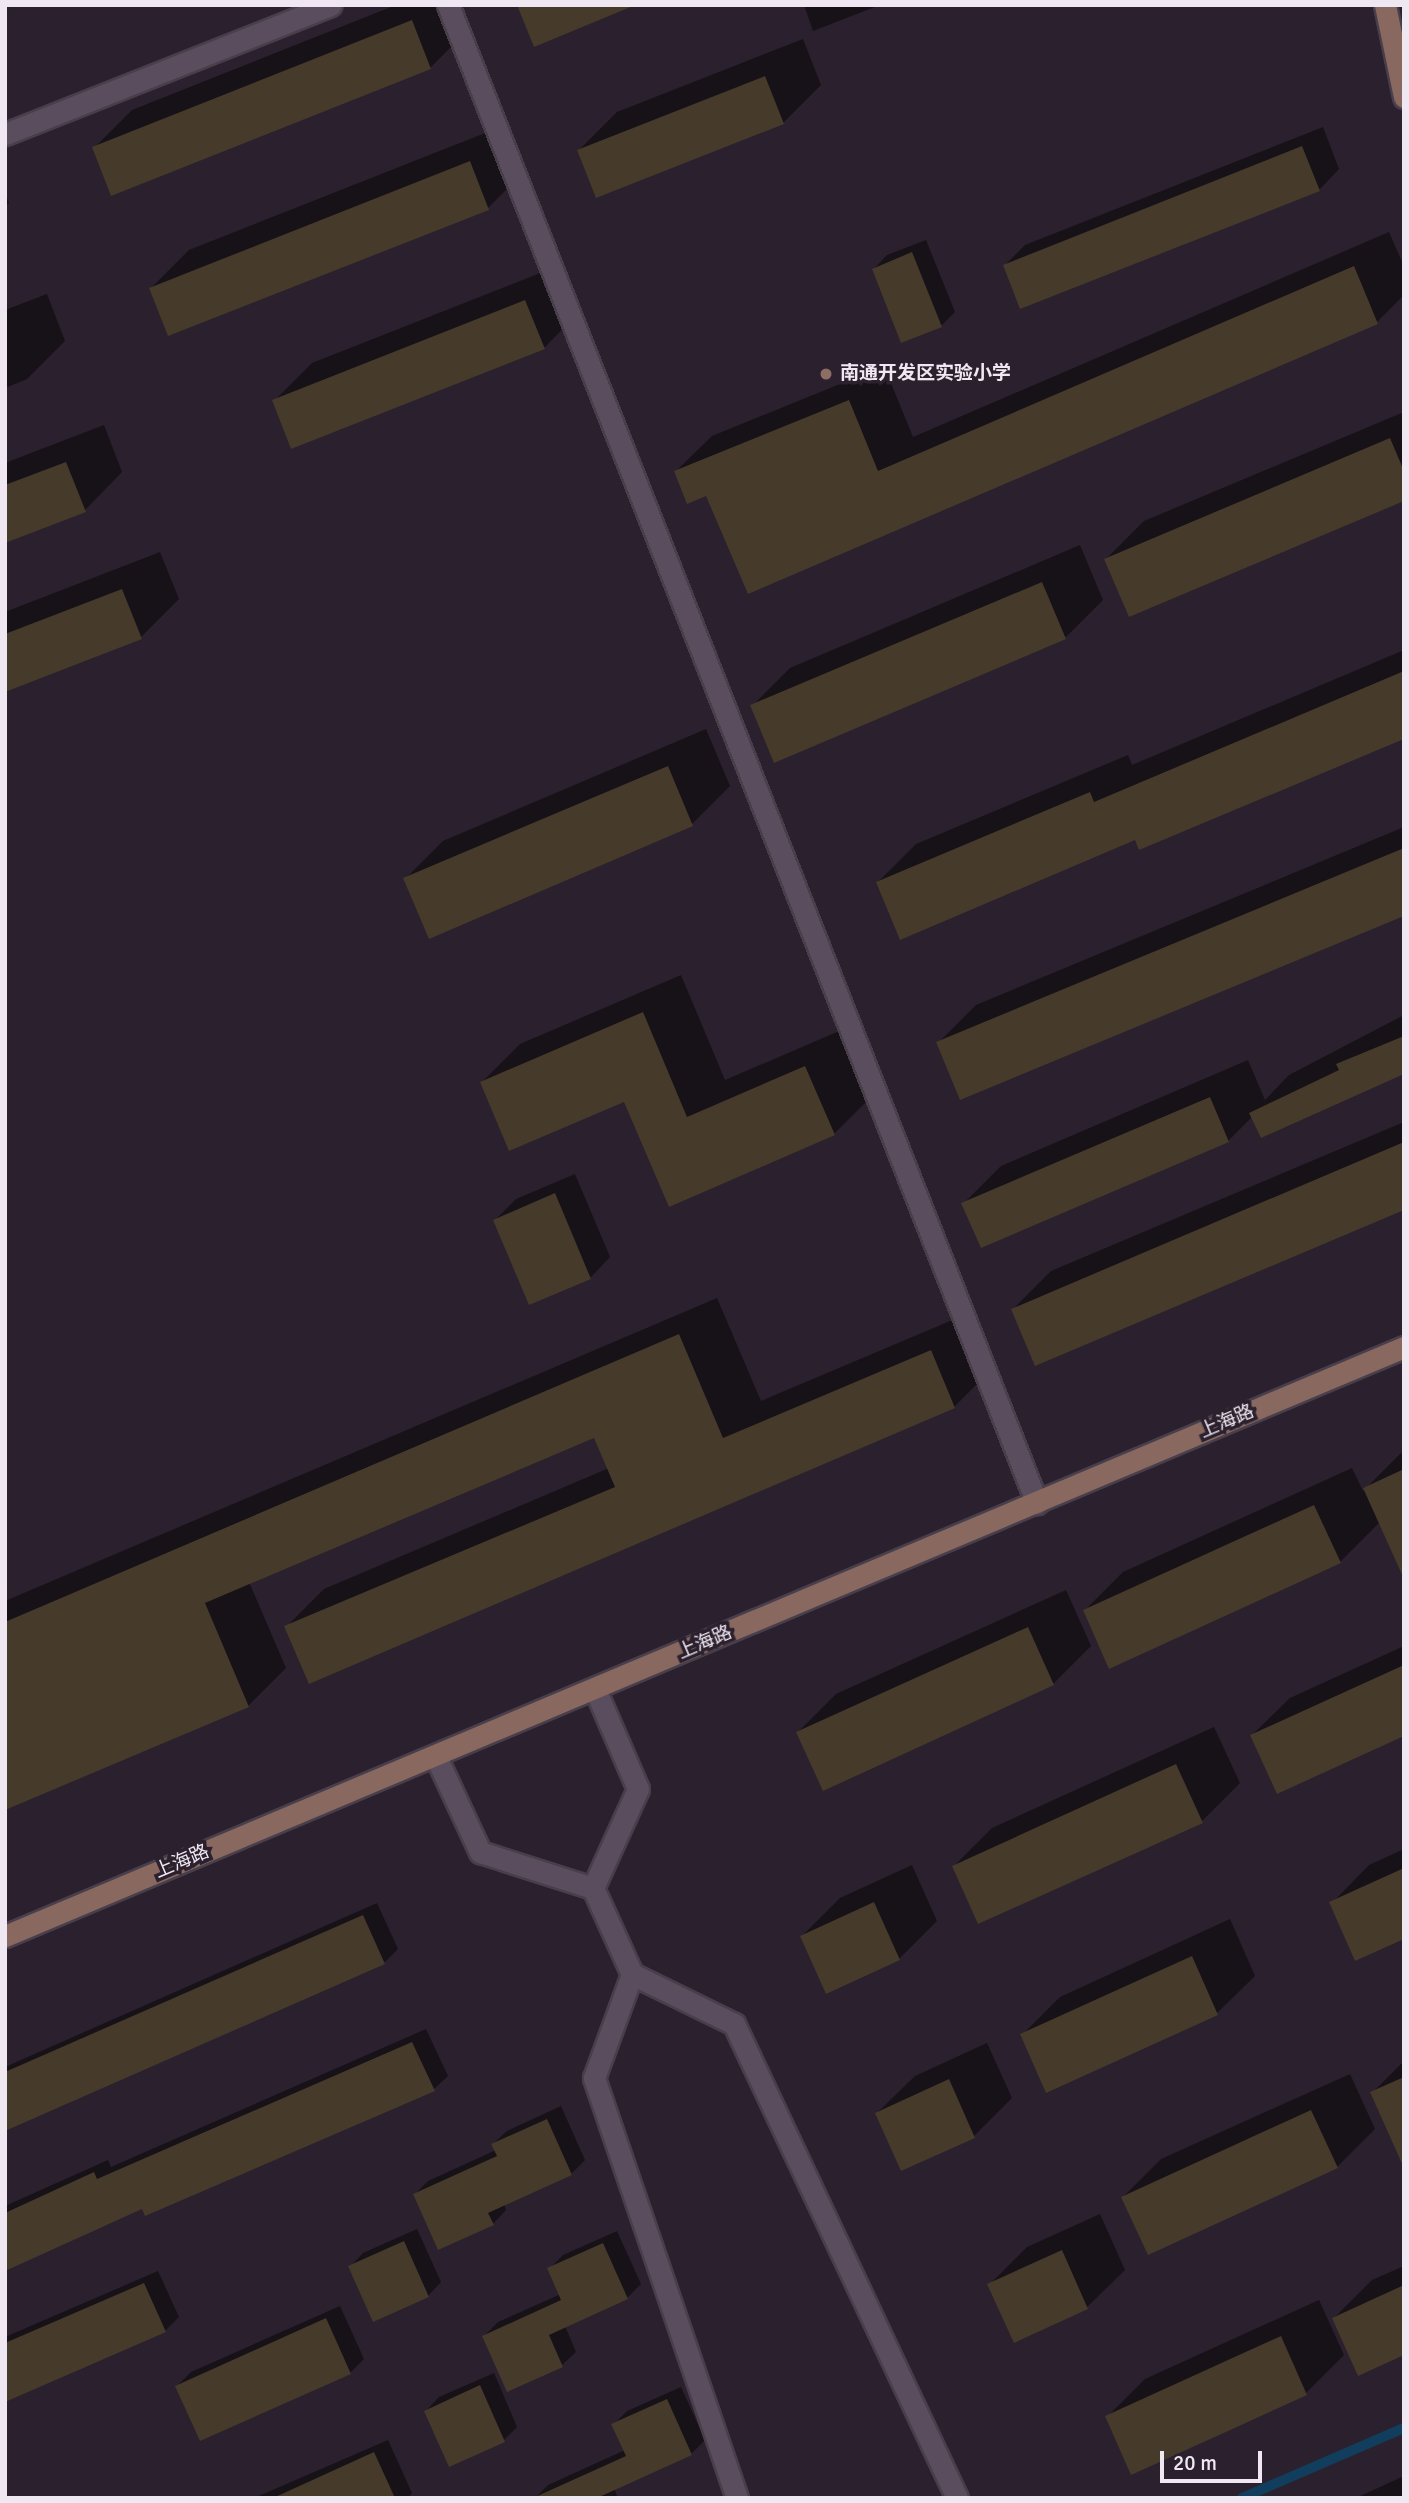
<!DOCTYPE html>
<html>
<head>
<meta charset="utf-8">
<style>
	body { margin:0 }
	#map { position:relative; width:1409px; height:2503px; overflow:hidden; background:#2b202e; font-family:Signika,"Noto Sans SC",sans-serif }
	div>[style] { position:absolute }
	.shadow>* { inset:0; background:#0007 }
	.stream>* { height:10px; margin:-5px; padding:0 5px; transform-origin:5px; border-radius:5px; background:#123e5d }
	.building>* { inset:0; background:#463a2a }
	.roads { filter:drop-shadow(2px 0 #483f4b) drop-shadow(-2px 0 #483f4b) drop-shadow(0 2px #483f4b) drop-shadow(0 -2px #483f4b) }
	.street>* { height:21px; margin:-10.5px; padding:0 10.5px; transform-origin:10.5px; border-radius:10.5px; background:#5a4e5e }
	.secondary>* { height:21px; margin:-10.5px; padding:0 10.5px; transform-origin:10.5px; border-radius:10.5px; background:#896860 }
	.dots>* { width:19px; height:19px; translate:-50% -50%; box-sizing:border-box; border:4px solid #2b202e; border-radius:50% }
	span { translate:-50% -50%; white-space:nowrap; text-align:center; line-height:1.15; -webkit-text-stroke:7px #2b202e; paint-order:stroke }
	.poi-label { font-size:19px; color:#efe8f2; font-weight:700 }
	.left { translate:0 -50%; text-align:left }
	.street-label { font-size:19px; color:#efe8f2 }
	.frame { position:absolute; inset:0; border:7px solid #efe8f2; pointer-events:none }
	.scale { position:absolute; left:1160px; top:2451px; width:102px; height:32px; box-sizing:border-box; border:4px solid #efe8f2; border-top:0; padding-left:9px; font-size:21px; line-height:24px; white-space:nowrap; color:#efe8f2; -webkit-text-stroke:5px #2b202e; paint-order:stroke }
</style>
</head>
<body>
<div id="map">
	<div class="shadow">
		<div style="clip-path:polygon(396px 5px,459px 5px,468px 30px,430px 68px,94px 148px,132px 110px)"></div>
		<div style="clip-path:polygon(804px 5px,880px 5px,813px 31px)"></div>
		<div style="clip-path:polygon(803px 39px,821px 85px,783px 123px,579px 150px,617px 112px)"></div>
		<div style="clip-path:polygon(508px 124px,526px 170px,488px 208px,151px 288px,189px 250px)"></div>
		<div style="clip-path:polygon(1323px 127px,1339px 169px,1319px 190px,1005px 265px,1025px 245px)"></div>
		<div style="clip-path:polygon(5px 193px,9px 203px,5px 207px)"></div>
		<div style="clip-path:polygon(1389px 232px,1404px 266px,1404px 295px,1377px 322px,749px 592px,707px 494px,676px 471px,712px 436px,884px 366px,913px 437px)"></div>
		<div style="clip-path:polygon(926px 240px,955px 312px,941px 326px,874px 269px,887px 255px)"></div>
		<div style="clip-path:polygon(563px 264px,581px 310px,544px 348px,274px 401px,312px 363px)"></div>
		<div style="clip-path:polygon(47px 294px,65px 341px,27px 379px,5px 388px,5px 310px)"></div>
		<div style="clip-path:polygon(1404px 412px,1404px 499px,1106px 559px,1144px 521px)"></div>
		<div style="clip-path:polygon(104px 425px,122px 472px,85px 510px,5px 541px,5px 463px)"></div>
		<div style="clip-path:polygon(1080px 545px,1103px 600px,1065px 638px,752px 706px,790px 668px)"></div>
		<div style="clip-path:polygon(160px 552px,179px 599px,141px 637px,5px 690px,5px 612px)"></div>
		<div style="clip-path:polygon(1404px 650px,1404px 737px,1136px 838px,878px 882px,916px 844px,1128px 755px,1132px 765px)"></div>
		<div style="clip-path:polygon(706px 729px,730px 786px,692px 824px,405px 879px,443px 841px)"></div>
		<div style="clip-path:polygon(1404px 827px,1404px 914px,938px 1043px,976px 1005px)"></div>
		<div style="clip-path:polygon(681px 975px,725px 1080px,844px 1029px,872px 1096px,834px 1134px,670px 1204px,625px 1100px,482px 1082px,520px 1044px)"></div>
		<div style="clip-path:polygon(1404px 1015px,1404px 1074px,1253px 1116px,1228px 1141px,963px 1204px,1001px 1166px,1248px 1060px,1265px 1100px,1289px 1075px)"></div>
		<div style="clip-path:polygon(1404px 1122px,1404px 1208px,1013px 1309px,1051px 1271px)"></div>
		<div style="clip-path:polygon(575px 1174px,610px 1257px,590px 1278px,495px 1220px,516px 1199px)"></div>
		<div style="clip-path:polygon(717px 1298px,761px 1401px,969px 1313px,992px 1369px,954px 1407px,286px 1627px,324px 1589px,609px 1468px,595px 1436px,249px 1582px,286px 1668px,248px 1706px,5px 1808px,5px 1601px)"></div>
		<div style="clip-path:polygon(1404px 1450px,1404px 1538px,1380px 1522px,1340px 1562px,1085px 1610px,1123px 1572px,1352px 1468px,1363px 1491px)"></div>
		<div style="clip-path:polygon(1066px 1590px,1091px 1646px,1053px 1684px,798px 1732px,836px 1694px)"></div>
		<div style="clip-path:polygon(1404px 1646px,1404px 1734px,1252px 1735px,1290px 1698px)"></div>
		<div style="clip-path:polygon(1214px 1727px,1240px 1783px,1202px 1821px,954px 1866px,992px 1828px)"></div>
		<div style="clip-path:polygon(1404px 1849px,1404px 1937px,1332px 1903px,1369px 1865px)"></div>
		<div style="clip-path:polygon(912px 1865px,937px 1921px,899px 1959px,802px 1936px,840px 1898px)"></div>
		<div style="clip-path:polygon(377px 1903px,398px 1949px,384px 1963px,5px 2130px,5px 2067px)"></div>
		<div style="clip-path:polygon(1230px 1919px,1255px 1976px,1217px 2013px,1047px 2091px,1022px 2035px,1060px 1997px)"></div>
		<div style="clip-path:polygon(426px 2029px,448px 2076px,434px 2089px,143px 2207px,5px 2270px,5px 2206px,108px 2160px,111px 2167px)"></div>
		<div style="clip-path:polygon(987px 2043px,1012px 2098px,974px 2136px,902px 2169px,877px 2113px,915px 2076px)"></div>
		<div style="clip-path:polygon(1404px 2061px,1404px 2145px,1372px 2093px)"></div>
		<div style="clip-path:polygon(1350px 2074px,1375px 2129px,1337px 2167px,1123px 2197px,1161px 2159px)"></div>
		<div style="clip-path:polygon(561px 2106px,585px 2160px,571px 2174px,504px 2204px,506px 2210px,493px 2224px,415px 2194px,428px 2181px,496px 2150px,493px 2144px,507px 2131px)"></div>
		<div style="clip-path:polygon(1100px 2214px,1125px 2270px,1087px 2307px,1015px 2340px,989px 2285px,1027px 2247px)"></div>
		<div style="clip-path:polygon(417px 2229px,441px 2282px,428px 2296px,350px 2267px,363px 2253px)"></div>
		<div style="clip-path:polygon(617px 2231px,641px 2284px,627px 2298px,565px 2326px,576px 2352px,562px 2365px,484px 2336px,498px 2322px,561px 2294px,549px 2269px,563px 2255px)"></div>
		<div style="clip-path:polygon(1404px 2266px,1404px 2354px,1334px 2318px,1372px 2280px)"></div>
		<div style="clip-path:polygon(158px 2271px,179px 2317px,165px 2331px,5px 2401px,5px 2337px)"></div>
		<div style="clip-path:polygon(1319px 2300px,1344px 2355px,1306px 2393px,1107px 2417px,1145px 2379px)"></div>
		<div style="clip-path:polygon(340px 2306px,364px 2359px,350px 2373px,177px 2386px,191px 2372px)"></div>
		<div style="clip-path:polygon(494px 2373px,517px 2427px,504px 2440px,426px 2411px,439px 2397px)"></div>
		<div style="clip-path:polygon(681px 2387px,705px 2440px,691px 2454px,614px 2488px,618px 2498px,535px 2498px,548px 2485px,625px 2450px,613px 2425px,627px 2411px)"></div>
		<div style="clip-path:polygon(388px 2440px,412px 2493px,408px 2498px,254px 2498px)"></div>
		<div style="clip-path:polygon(1404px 2476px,1404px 2498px,1356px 2498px)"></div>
	</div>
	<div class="stream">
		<div style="left:1242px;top:2498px;width:176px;rotate:-23.4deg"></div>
	</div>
	<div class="building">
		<div style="clip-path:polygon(517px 5px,633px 5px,633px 6px,534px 47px)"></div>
		<div style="clip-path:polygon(412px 20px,431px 69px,111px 196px,92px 147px)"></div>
		<div style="clip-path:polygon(765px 76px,784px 124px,596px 198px,577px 150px)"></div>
		<div style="clip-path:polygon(1302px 146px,1320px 191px,1020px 309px,1003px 265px)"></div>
		<div style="clip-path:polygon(470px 161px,489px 210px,168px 336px,149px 288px)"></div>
		<div style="clip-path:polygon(912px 252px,942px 327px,901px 343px,872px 269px)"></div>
		<div style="clip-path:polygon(1354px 266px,1378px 324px,748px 594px,706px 496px,687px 504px,674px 471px,849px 400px,878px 471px)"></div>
		<div style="clip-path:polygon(525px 300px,545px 349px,291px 449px,272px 400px)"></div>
		<div style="clip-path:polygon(1390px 438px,1404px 471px,1404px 501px,1129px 617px,1104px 559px)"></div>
		<div style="clip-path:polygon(66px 462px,86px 512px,5px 543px,5px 485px)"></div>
		<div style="clip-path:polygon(1042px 582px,1066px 639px,774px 763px,750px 705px)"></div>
		<div style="clip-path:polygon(122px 589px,142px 639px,5px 692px,5px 634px)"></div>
		<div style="clip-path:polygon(1404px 671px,1404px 739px,1139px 850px,1135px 840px,900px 940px,876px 882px,1090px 792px,1094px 802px)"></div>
		<div style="clip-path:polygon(668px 766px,693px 826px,429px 939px,403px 878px)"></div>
		<div style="clip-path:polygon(1404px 848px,1404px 916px,960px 1100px,936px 1042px)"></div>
		<div style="clip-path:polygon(643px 1012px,687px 1117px,805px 1066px,835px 1135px,669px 1207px,624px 1102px,509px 1151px,480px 1082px)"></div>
		<div style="clip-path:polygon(1404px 1036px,1404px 1074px,1261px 1138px,1249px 1113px,1339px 1070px,1336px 1064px)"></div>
		<div style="clip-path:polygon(1210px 1097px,1229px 1142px,981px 1248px,961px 1203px)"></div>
		<div style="clip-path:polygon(1404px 1142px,1404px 1210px,1035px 1366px,1011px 1309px)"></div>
		<div style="clip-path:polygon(555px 1193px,591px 1279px,529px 1305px,493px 1220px)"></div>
		<div style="clip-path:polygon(679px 1334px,723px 1438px,931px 1350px,955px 1408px,309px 1684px,284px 1626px,615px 1487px,594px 1438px,205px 1603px,249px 1707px,5px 1810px,5px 1622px)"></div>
		<div style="clip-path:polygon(1404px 1469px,1404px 1579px,1363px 1488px)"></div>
		<div style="clip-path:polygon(1314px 1505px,1341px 1563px,1109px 1669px,1083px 1610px)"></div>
		<div style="clip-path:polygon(1028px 1627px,1054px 1685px,823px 1791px,796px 1732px)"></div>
		<div style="clip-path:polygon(1404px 1665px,1404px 1736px,1277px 1794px,1250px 1735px)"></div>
		<div style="clip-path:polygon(1176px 1764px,1203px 1823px,978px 1924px,952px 1866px)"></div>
		<div style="clip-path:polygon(1404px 1868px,1404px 1939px,1355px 1961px,1329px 1902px)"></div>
		<div style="clip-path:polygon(874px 1902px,900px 1960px,826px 1994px,800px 1936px)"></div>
		<div style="clip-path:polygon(363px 1915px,385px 1964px,5px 2131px,5px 2072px)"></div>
		<div style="clip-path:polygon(1192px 1956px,1218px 2015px,1046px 2093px,1020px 2034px)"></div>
		<div style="clip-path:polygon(412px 2042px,435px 2091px,145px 2216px,142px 2209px,5px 2271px,5px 2213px,94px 2172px,97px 2179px)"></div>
		<div style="clip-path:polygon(1404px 2077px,1404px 2168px,1370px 2092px)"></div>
		<div style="clip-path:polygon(949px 2079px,975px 2138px,901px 2171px,875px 2113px)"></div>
		<div style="clip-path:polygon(1311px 2110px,1338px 2168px,1148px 2255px,1121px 2197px)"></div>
		<div style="clip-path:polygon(547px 2119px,572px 2175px,488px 2213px,494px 2225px,438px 2250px,413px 2194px,497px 2156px,491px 2144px)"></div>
		<div style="clip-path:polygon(404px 2241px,429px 2297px,373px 2322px,348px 2266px)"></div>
		<div style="clip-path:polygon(603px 2243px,628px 2299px,549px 2335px,563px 2367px,507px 2392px,482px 2336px,561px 2300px,547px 2268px)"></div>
		<div style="clip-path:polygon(1062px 2250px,1088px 2309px,1014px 2343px,987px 2284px)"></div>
		<div style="clip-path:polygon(144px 2283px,166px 2332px,5px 2402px,5px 2343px)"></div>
		<div style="clip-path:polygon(1404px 2285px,1404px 2355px,1358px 2376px,1332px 2318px)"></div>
		<div style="clip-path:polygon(326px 2318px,351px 2374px,200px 2441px,175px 2386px)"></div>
		<div style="clip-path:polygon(1281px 2336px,1307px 2395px,1131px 2475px,1105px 2416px)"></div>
		<div style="clip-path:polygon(480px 2385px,505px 2442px,449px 2467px,424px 2411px)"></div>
		<div style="clip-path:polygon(667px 2399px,692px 2455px,597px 2498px,533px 2498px,626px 2456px,611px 2424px)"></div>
		<div style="clip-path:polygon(374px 2452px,395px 2498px,273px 2498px)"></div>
	</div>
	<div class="roads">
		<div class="street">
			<div style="left:448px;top:5px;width:1610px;rotate:68.54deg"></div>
			<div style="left:5px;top:134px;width:350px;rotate:-21.6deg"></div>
			<div style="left:436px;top:1757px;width:105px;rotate:65.1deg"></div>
			<div style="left:480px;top:1852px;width:119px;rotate:17.7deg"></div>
			<div style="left:593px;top:1888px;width:109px;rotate:-65.6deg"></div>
			<div style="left:638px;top:1789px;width:109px;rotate:-113.3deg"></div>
			<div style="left:593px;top:1888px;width:94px;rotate:65.6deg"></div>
			<div style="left:737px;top:2498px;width:444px;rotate:-108.8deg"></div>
			<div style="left:594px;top:2078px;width:111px;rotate:-69.9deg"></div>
			<div style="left:632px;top:1974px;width:114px;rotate:26.1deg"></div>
			<div style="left:734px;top:2024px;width:524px;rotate:64.8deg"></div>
		</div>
		<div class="secondary">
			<div style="left:1385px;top:5px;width:94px;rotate:78.3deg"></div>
			<div style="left:5px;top:1936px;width:1518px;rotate:-22.83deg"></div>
		</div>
	</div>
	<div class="dots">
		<div style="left:826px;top:374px;background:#8d6e63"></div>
	</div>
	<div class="poi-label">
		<span class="left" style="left:840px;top:374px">南通开发区实验小学</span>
	</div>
	<div class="street-label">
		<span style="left:1227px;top:1422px;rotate:-23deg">上海路</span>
		<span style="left:705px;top:1643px;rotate:-23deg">上海路</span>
		<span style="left:182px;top:1862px;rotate:-23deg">上海路</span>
	</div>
	<div class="frame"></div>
	<div class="scale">20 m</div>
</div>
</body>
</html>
